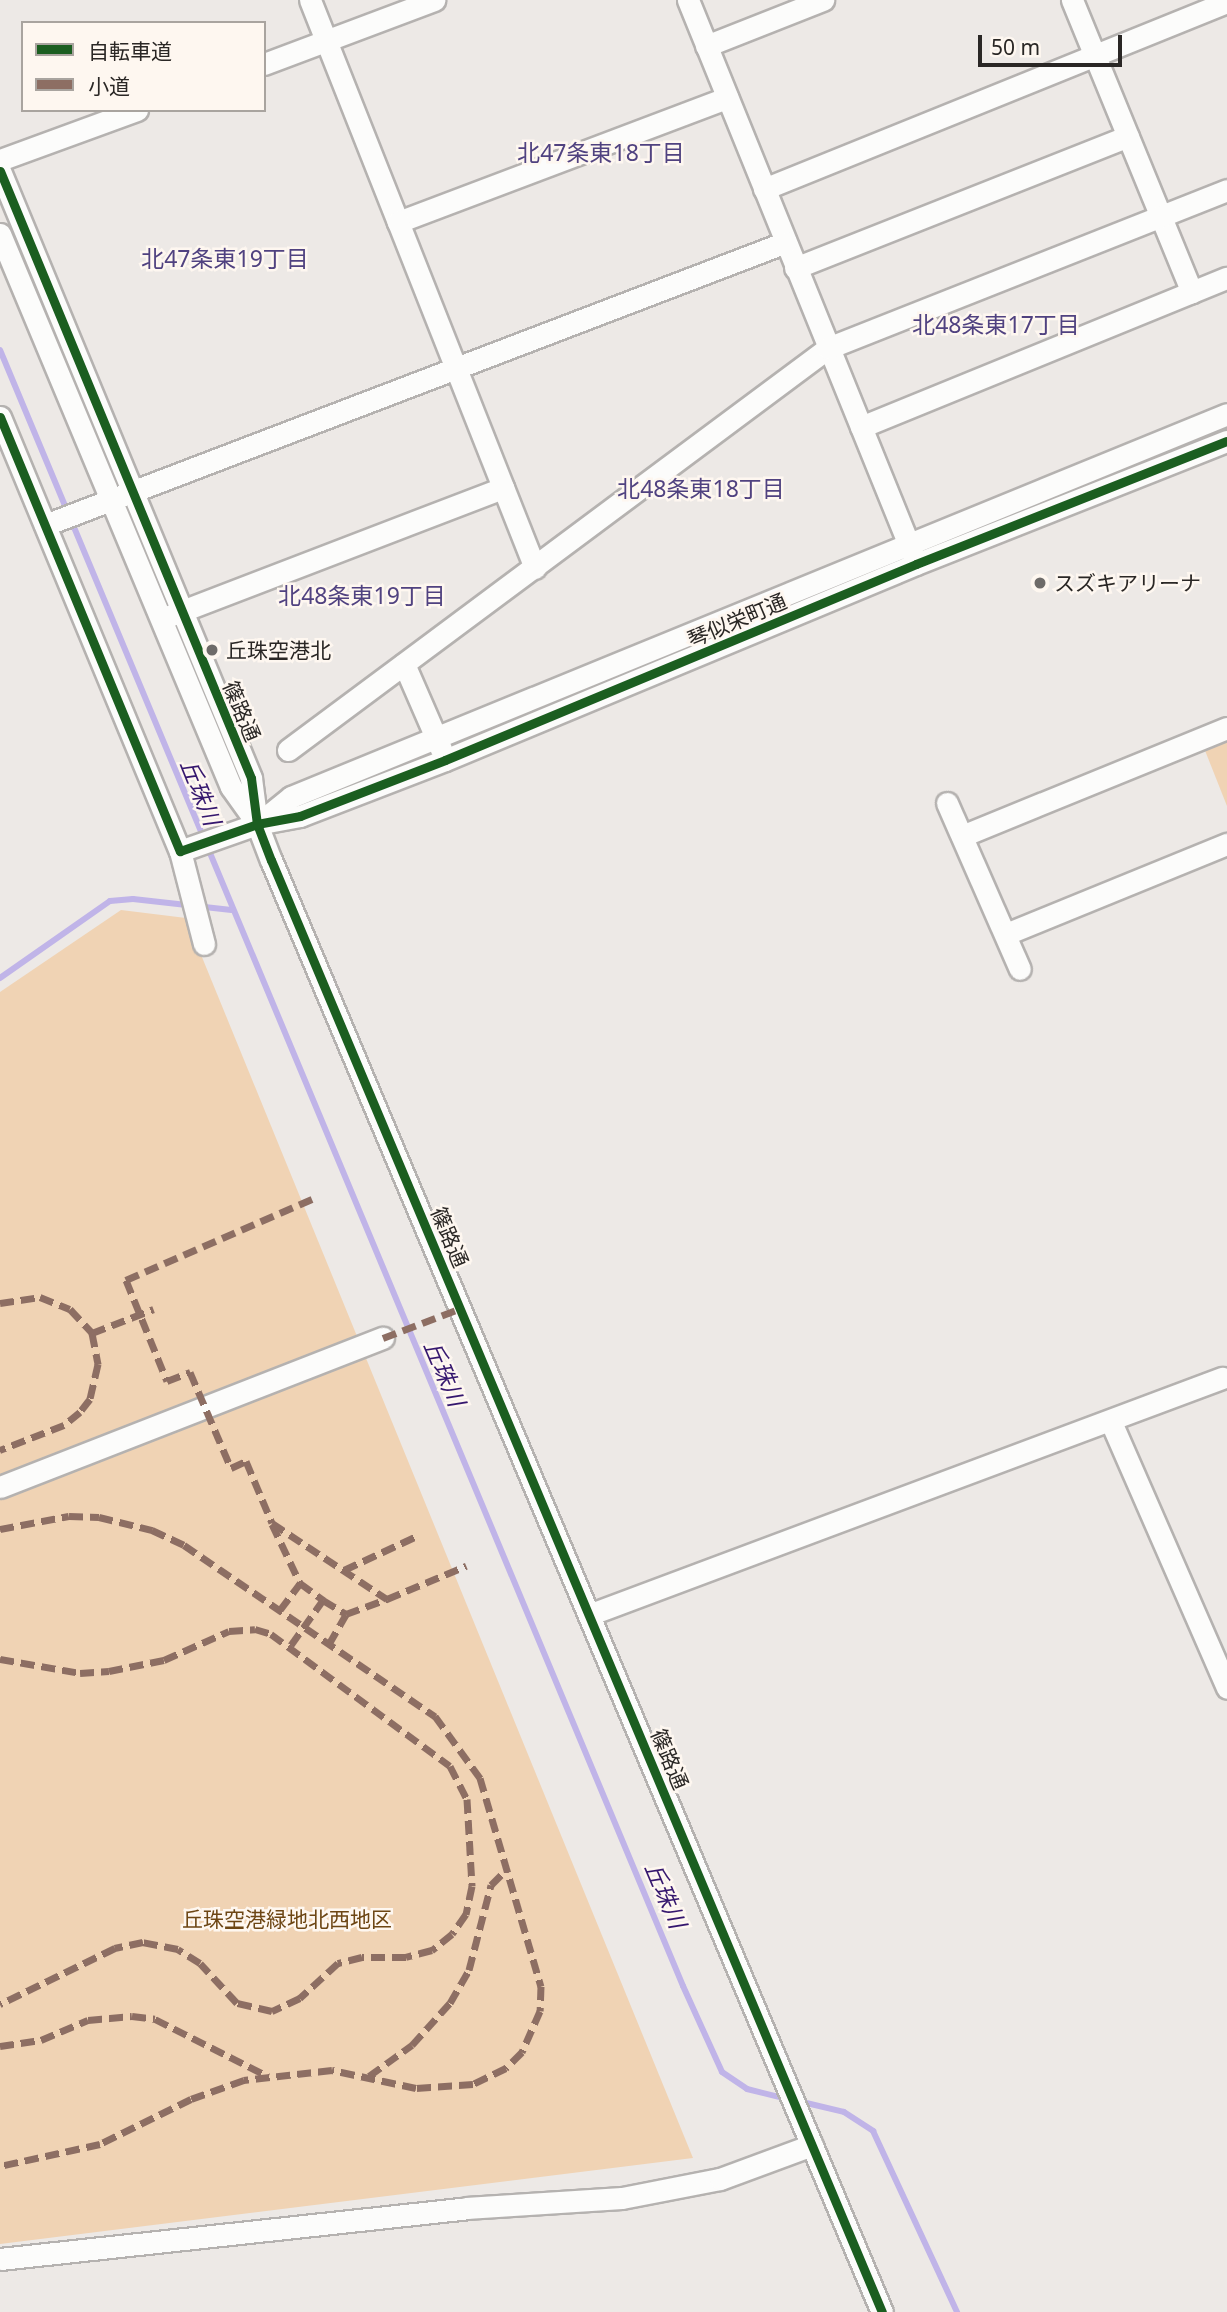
<!DOCTYPE html>
<html>
<head>
<meta charset="utf-8">
<style>
	body { margin:0 }
	#map { position:relative; width:1227px; height:2312px; overflow:hidden; background:#ede9e6; font-family:"Noto Sans","Noto Sans JP",sans-serif }
	div>[style] { position:absolute }
	.green>* { inset:0; background:#f0d3b4 }
	.stream>* { height:6px; margin:-3px; padding:0 3px; transform-origin:3px; border-radius:3px; background:#c0b4e8 }
	.roads { filter:drop-shadow(2px 0 #b5b2b0) drop-shadow(-2px 0 #b5b2b0) drop-shadow(0 2px #b5b2b0) drop-shadow(0 -2px #b5b2b0) }
	.minor>* { height:21px; margin:-10.5px; padding:0 10.5px; transform-origin:10.5px; border-radius:10.5px; background:#fcfcfb }
	.quiet>* { height:7px; margin-top:-3.5px; transform-origin:0; background:repeating-linear-gradient(90deg,#8d6e63 0 14px,transparent 0 21px) }
	.cycleway>* { height:9px; margin:-4.5px; padding:0 4.5px; transform-origin:4.5px; border-radius:4.5px; background:#1b5e20 }
	.dots>* { width:19px; height:19px; translate:-50% -50%; box-sizing:border-box; border:4px solid #fef7f0; border-radius:50% }
	span { translate:-50% -50%; white-space:nowrap; text-align:center; line-height:1.15; -webkit-text-stroke:5px #fef7f0; paint-order:stroke }
	.poi-label { font-size:21px; color:#2a2725 }
	.left { translate:0 -50%; text-align:left }
	.street-label { font-size:21px; color:#2a2725 }
	.park-label { font-size:21px; color:#6d4614 }
	.neighbourhood-label { font-size:23px; color:#504280 }
	.water-label { font-size:23px; color:#35176e; font-style:italic }
	.legend { position:absolute; left:21px; top:21px; width:245px; height:91px; box-sizing:border-box; background:#fef7f0; border:2px solid #a9a49f; margin:0; padding:9px 12px; list-style:none; font-size:21px; color:#2a2725 }
	.legend li { display:flex; align-items:center; gap:14px; height:35px }
	.legend b { width:35px; border:2px solid #a9a49f }
	.scale { position:absolute; left:978px; top:35px; width:144px; height:32px; box-sizing:border-box; border:4px solid #2a2725; border-top:0; padding-left:9px; font-size:21px; line-height:24px; white-space:nowrap; color:#2a2725; -webkit-text-stroke:5px #fef7f0; paint-order:stroke }
</style>
</head>
<body>
<div id="map">
	<div class="green">
		<div style="clip-path:polygon(1227px 739px,1227px 806px,1204px 748px)"></div>
		<div style="clip-path:polygon(121px 910px,186px 918px,693px 2158px,0 2244px,0 992px)"></div>
	</div>
	<div class="stream">
		<div style="left:0;top:350px;width:1773px;rotate:67.34deg"></div>
		<div style="left:683px;top:1986px;width:94px;rotate:65.6deg"></div>
		<div style="left:722px;top:2072px;width:30px;rotate:34deg"></div>
		<div style="left:747px;top:2089px;width:41px;rotate:14deg"></div>
		<div style="left:0;top:978px;width:134px;rotate:-35deg"></div>
		<div style="left:110px;top:901px;width:23px;rotate:-5deg"></div>
		<div style="left:133px;top:899px;width:99px;rotate:6.4deg"></div>
		<div style="left:798px;top:2101px;width:47px;rotate:13.4deg"></div>
		<div style="left:844px;top:2112px;width:35px;rotate:33deg"></div>
		<div style="left:873px;top:2131px;width:200px;rotate:65.1deg"></div>
	</div>
	<div class="roads">
		<div class="minor">
			<div style="left:310px;top:0;width:239px;rotate:68.4deg"></div>
			<div style="left:398px;top:222px;width:352px;rotate:-20.7deg"></div>
			<div style="left:688px;top:0;width:599px;rotate:67.93deg"></div>
			<div style="left:1072px;top:0;width:316px;rotate:67.7deg"></div>
			<div style="left:706px;top:46px;width:126px;rotate:-21.5deg"></div>
			<div style="left:264px;top:64px;width:182px;rotate:-20.6deg"></div>
			<div style="left:0;top:160px;width:146px;rotate:-20.1deg"></div>
			<div style="left:0;top:171px;width:657px;rotate:67.53deg"></div>
			<div style="left:251px;top:778px;width:46px;rotate:82.6deg"></div>
			<div style="left:257px;top:824px;width:39px;rotate:69deg"></div>
			<div style="left:271px;top:860px;width:1575px;rotate:67.18deg"></div>
			<div style="left:764px;top:189px;width:499px;rotate:-22deg"></div>
			<div style="left:398px;top:222px;width:372px;rotate:68.4deg"></div>
			<div style="left:0;top:234px;width:599px;rotate:67.33deg"></div>
			<div style="left:231px;top:787px;width:43px;rotate:54.5deg"></div>
			<div style="left:795px;top:268px;width:358px;rotate:-21.6deg"></div>
			<div style="left:0;top:417px;width:470px;rotate:67.5deg"></div>
			<div style="left:180px;top:851px;width:82px;rotate:-19.3deg"></div>
			<div style="left:257px;top:824px;width:44px;rotate:-10.5deg"></div>
			<div style="left:300px;top:816px;width:155px;rotate:-21.1deg"></div>
			<div style="left:445px;top:760px;width:510px;rotate:-22.59deg"></div>
			<div style="left:916px;top:564px;width:334px;rotate:-21.6deg"></div>
			<div style="left:861px;top:427px;width:395px;rotate:-22.2deg"></div>
			<div style="left:45px;top:525px;width:793px;rotate:-20.9deg"></div>
			<div style="left:169px;top:616px;width:358px;rotate:-21deg"></div>
			<div style="left:404px;top:664px;width:93px;rotate:66.5deg"></div>
			<div style="left:288px;top:750px;width:673px;rotate:-36.67deg"></div>
			<div style="left:828px;top:348px;width:429px;rotate:-21.6deg"></div>
			<div style="left:947px;top:803px;width:181px;rotate:66.3deg"></div>
			<div style="left:259px;top:823px;width:41px;rotate:-39.1deg"></div>
			<div style="left:291px;top:797px;width:1011px;rotate:-22.25deg"></div>
			<div style="left:962px;top:836px;width:286px;rotate:-22.2deg"></div>
			<div style="left:180px;top:851px;width:96px;rotate:75.5deg"></div>
			<div style="left:1006px;top:934px;width:239px;rotate:-22.2deg"></div>
			<div style="left:1111px;top:1422px;width:290px;rotate:66.4deg"></div>
			<div style="left:0;top:1487px;width:411px;rotate:-21.3deg"></div>
			<div style="left:591px;top:1614px;width:674px;rotate:-20.51deg"></div>
			<div style="left:0;top:2259px;width:469px;rotate:-6.2deg"></div>
			<div style="left:466px;top:2208px;width:156px;rotate:-3.7deg"></div>
			<div style="left:622px;top:2198px;width:100px;rotate:-11deg"></div>
			<div style="left:720px;top:2179px;width:98px;rotate:-20.3deg"></div>
		</div>
	</div>
	<div class="quiet">
		<div style="left:312px;top:1199px;width:203px;rotate:156.5deg"></div>
		<div style="left:126px;top:1280px;width:109px;rotate:67.9deg"></div>
		<div style="left:167px;top:1381px;width:25px;rotate:-21deg"></div>
		<div style="left:190px;top:1372px;width:104px;rotate:66.9deg"></div>
		<div style="left:231px;top:1468px;width:17px;rotate:-25deg"></div>
		<div style="left:246px;top:1461px;width:67px;rotate:67.2deg"></div>
		<div style="left:272px;top:1523px;width:138px;rotate:33.5deg"></div>
		<div style="left:387px;top:1599px;width:86px;rotate:-22.7deg"></div>
		<div style="left:0;top:1303px;width:40px;rotate:-8.5deg"></div>
		<div style="left:40px;top:1297px;width:32px;rotate:22deg"></div>
		<div style="left:70px;top:1309px;width:33px;rotate:47deg"></div>
		<div style="left:92px;top:1333px;width:32px;rotate:79deg"></div>
		<div style="left:98px;top:1364px;width:36px;rotate:103deg"></div>
		<div style="left:90px;top:1399px;width:16px;rotate:128deg"></div>
		<div style="left:80px;top:1412px;width:21px;rotate:141deg"></div>
		<div style="left:64px;top:1425px;width:69px;rotate:158.7deg"></div>
		<div style="left:92px;top:1333px;width:66px;rotate:-21.2deg"></div>
		<div style="left:383px;top:1338px;width:84px;rotate:-21deg"></div>
		<div style="left:272px;top:1524px;width:65px;rotate:64.6deg"></div>
		<div style="left:300px;top:1583px;width:29px;rotate:36deg"></div>
		<div style="left:323px;top:1600px;width:27px;rotate:31deg"></div>
		<div style="left:346px;top:1614px;width:44px;rotate:-20.1deg"></div>
		<div style="left:0;top:1529px;width:70px;rotate:-10.7deg"></div>
		<div style="left:69px;top:1516px;width:30px;rotate:2deg"></div>
		<div style="left:99px;top:1517px;width:55px;rotate:13.8deg"></div>
		<div style="left:152px;top:1530px;width:35px;rotate:25deg"></div>
		<div style="left:184px;top:1545px;width:304px;rotate:34.3deg"></div>
		<div style="left:435px;top:1716px;width:77px;rotate:54deg"></div>
		<div style="left:480px;top:1778px;width:217px;rotate:73.7deg"></div>
		<div style="left:541px;top:1986px;width:25px;rotate:92deg"></div>
		<div style="left:540px;top:2011px;width:45px;rotate:113.7deg"></div>
		<div style="left:522px;top:2052px;width:23px;rotate:135deg"></div>
		<div style="left:506px;top:2068px;width:37px;rotate:154deg"></div>
		<div style="left:473px;top:2084px;width:57px;rotate:176deg"></div>
		<div style="left:416px;top:2088px;width:86px;rotate:-167.9deg"></div>
		<div style="left:332px;top:2070px;width:89px;rotate:173.5deg"></div>
		<div style="left:244px;top:2080px;width:56px;rotate:160.3deg"></div>
		<div style="left:191px;top:2099px;width:102px;rotate:153.7deg"></div>
		<div style="left:100px;top:2144px;width:102px;rotate:167.6deg"></div>
		<div style="left:344px;top:1570px;width:81px;rotate:-25deg"></div>
		<div style="left:280px;top:1610px;width:34px;rotate:-53deg"></div>
		<div style="left:329px;top:1644px;width:34px;rotate:-60deg"></div>
		<div style="left:291px;top:1645px;width:55px;rotate:-54.6deg"></div>
		<div style="left:0;top:1659px;width:81px;rotate:9.9deg"></div>
		<div style="left:80px;top:1673px;width:29px;rotate:-4deg"></div>
		<div style="left:109px;top:1671px;width:56px;rotate:-11.3deg"></div>
		<div style="left:164px;top:1660px;width:71px;rotate:-24deg"></div>
		<div style="left:229px;top:1631px;width:26px;rotate:-4deg"></div>
		<div style="left:255px;top:1629px;width:17px;rotate:17deg"></div>
		<div style="left:271px;top:1634px;width:222px;rotate:36.4deg"></div>
		<div style="left:450px;top:1766px;width:37px;rotate:63deg"></div>
		<div style="left:467px;top:1799px;width:87px;rotate:86.7deg"></div>
		<div style="left:472px;top:1886px;width:29px;rotate:102deg"></div>
		<div style="left:466px;top:1914px;width:24px;rotate:125deg"></div>
		<div style="left:452px;top:1934px;width:26px;rotate:141deg"></div>
		<div style="left:432px;top:1950px;width:27px;rotate:165deg"></div>
		<div style="left:406px;top:1957px;width:44px;rotate:180deg"></div>
		<div style="left:362px;top:1957px;width:25px;rotate:166deg"></div>
		<div style="left:338px;top:1963px;width:52px;rotate:137.4deg"></div>
		<div style="left:300px;top:1998px;width:31px;rotate:155deg"></div>
		<div style="left:272px;top:2011px;width:36px;rotate:-167deg"></div>
		<div style="left:237px;top:2003px;width:54px;rotate:-132.8deg"></div>
		<div style="left:200px;top:1963px;width:26px;rotate:-148deg"></div>
		<div style="left:178px;top:1949px;width:36px;rotate:-169deg"></div>
		<div style="left:143px;top:1942px;width:29px;rotate:168deg"></div>
		<div style="left:115px;top:1948px;width:128px;rotate:154deg"></div>
		<div style="left:0;top:2046px;width:41px;rotate:-8.3deg"></div>
		<div style="left:41px;top:2040px;width:51px;rotate:-23.1deg"></div>
		<div style="left:88px;top:2020px;width:44px;rotate:-5.2deg"></div>
		<div style="left:132px;top:2016px;width:23px;rotate:7deg"></div>
		<div style="left:155px;top:2019px;width:127px;rotate:26.8deg"></div>
		<div style="left:369px;top:2076px;width:53px;rotate:-35.8deg"></div>
		<div style="left:412px;top:2045px;width:57px;rotate:-47.9deg"></div>
		<div style="left:450px;top:2003px;width:38px;rotate:-60deg"></div>
		<div style="left:469px;top:1970px;width:88px;rotate:-75.5deg"></div>
		<div style="left:491px;top:1885px;width:23px;rotate:-45deg"></div>
	</div>
	<div class="cycleway">
		<div style="left:0;top:171px;width:657px;rotate:67.53deg"></div>
		<div style="left:251px;top:778px;width:46px;rotate:82.6deg"></div>
		<div style="left:257px;top:824px;width:39px;rotate:69deg"></div>
		<div style="left:271px;top:860px;width:1575px;rotate:67.18deg"></div>
		<div style="left:0;top:417px;width:470px;rotate:67.5deg"></div>
		<div style="left:180px;top:851px;width:82px;rotate:-19.3deg"></div>
		<div style="left:257px;top:824px;width:44px;rotate:-10.5deg"></div>
		<div style="left:300px;top:816px;width:155px;rotate:-21.1deg"></div>
		<div style="left:445px;top:760px;width:510px;rotate:-22.59deg"></div>
		<div style="left:916px;top:564px;width:334px;rotate:-21.6deg"></div>
	</div>
	<div class="dots">
		<div style="left:1040px;top:583px;background:#6e6b69"></div>
		<div style="left:212px;top:650px;background:#6e6b69"></div>
	</div>
	<div class="poi-label">
		<span class="left" style="left:1054px;top:583px">スズキアリーナ</span>
		<span class="left" style="left:226px;top:650px">丘珠空港北</span>
	</div>
	<div class="street-label">
		<span style="left:737px;top:620px;rotate:-23deg">琴似栄町通</span>
		<span style="left:242px;top:711px;rotate:67deg">篠路通</span>
		<span style="left:450px;top:1237px;rotate:67deg">篠路通</span>
		<span style="left:670px;top:1759px;rotate:67deg">篠路通</span>
	</div>
	<div class="park-label">
		<span style="left:287px;top:1919px">丘珠空港緑地北西地区</span>
	</div>
	<div class="neighbourhood-label">
		<span style="left:601px;top:152px">北47条東18丁目</span>
		<span style="left:225px;top:258px">北47条東19丁目</span>
		<span style="left:996px;top:324px">北48条東17丁目</span>
		<span style="left:701px;top:488px">北48条東18丁目</span>
		<span style="left:362px;top:595px">北48条東19丁目</span>
	</div>
	<div class="water-label">
		<span style="left:201px;top:792px;rotate:68deg">丘珠川</span>
		<span style="left:445px;top:1373px;rotate:67deg">丘珠川</span>
		<span style="left:666px;top:1895px;rotate:67deg">丘珠川</span>
	</div>
	<ul class="legend">
	<li><b style="height:9px;background:#1b5e20"></b>自転車道</li>
	<li><b style="height:9px;background:#8d6e63"></b>小道</li>
	</ul>
	<div class="scale">50 m</div>
</div>
</body>
</html>
